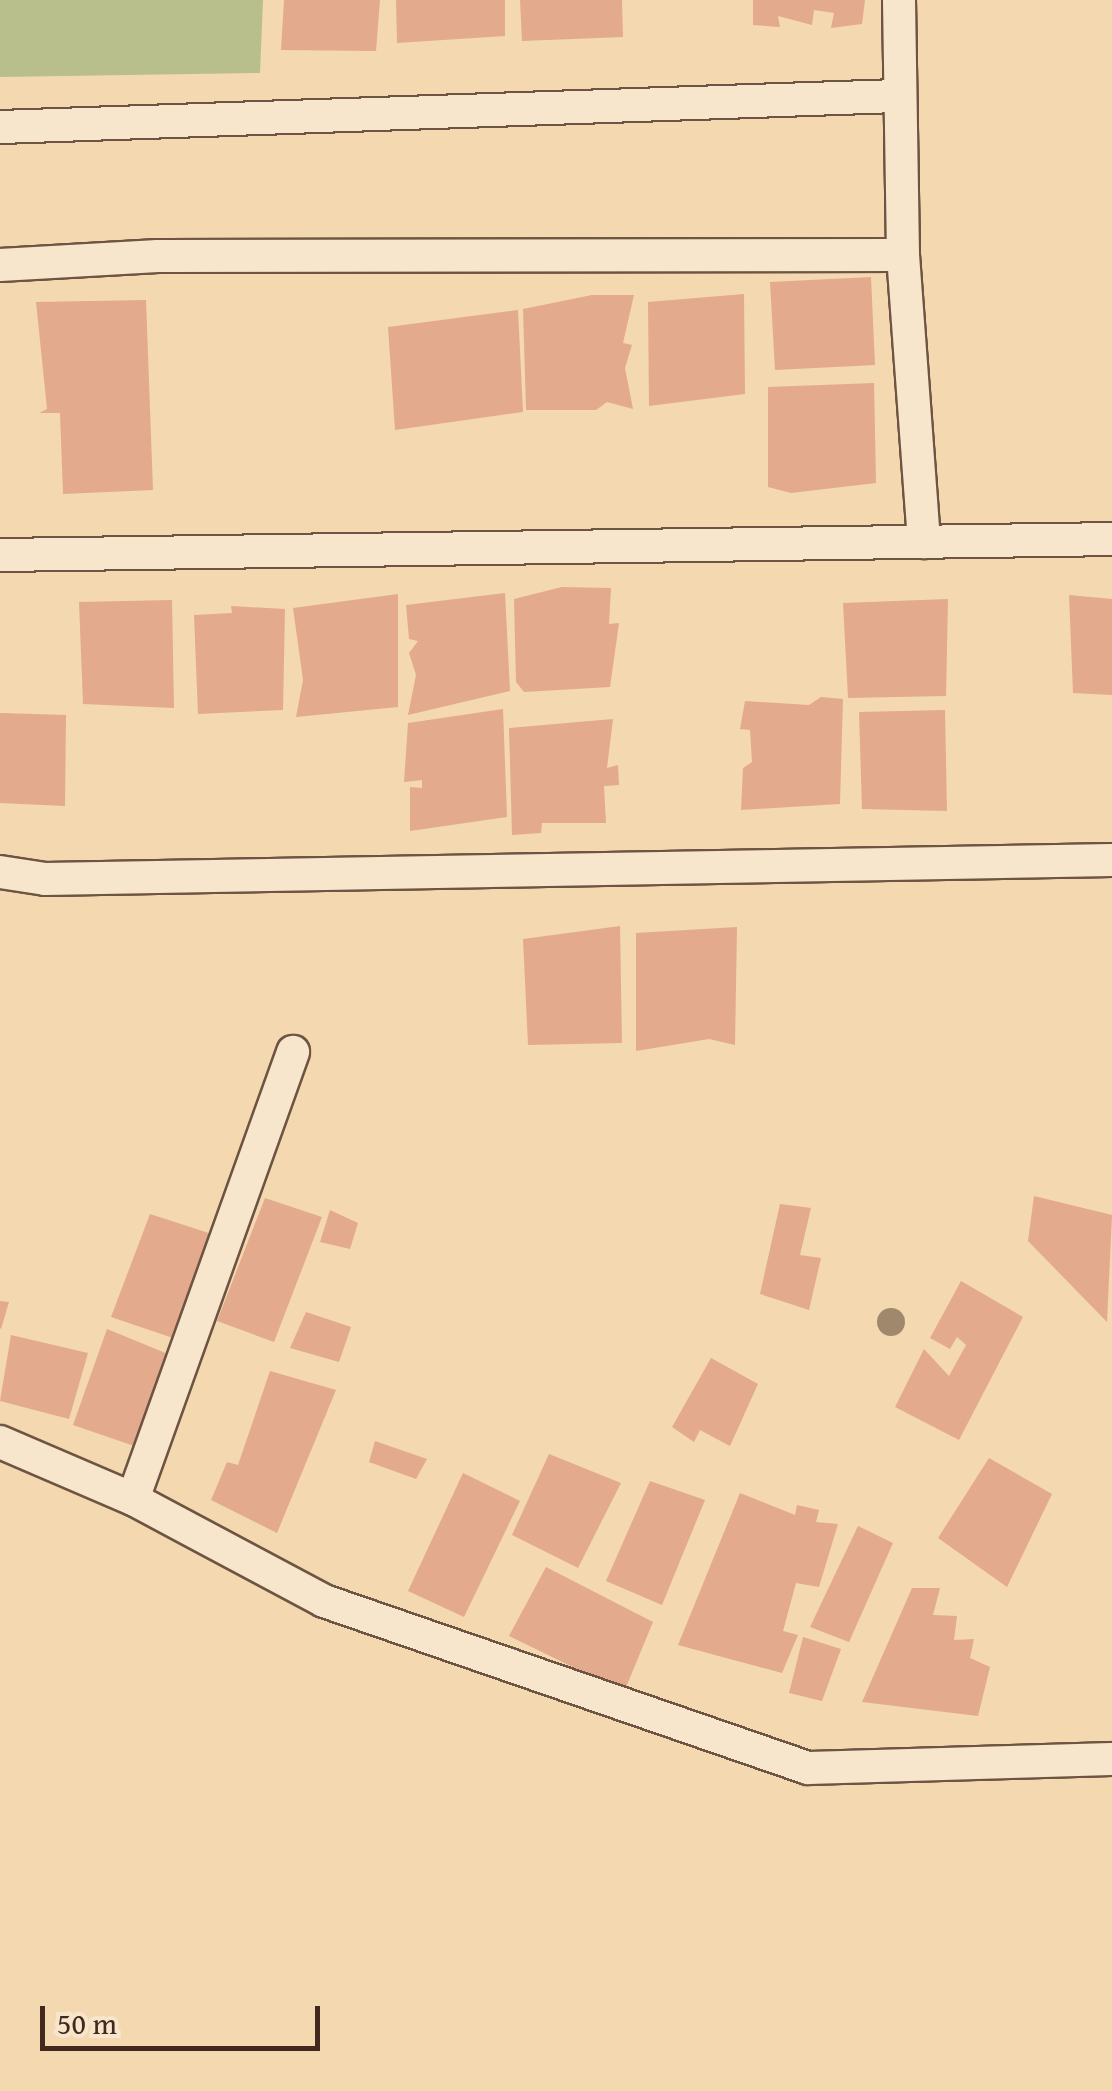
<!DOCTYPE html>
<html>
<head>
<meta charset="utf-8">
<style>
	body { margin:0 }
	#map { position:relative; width:1112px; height:2091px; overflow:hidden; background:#f3d8b0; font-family:"Gentium Book Plus",serif }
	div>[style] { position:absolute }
	.green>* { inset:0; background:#b8bf8d }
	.building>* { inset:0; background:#e4aa8d }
	.roads { filter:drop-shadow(2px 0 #6e5442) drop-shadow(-2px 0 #6e5442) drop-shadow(0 2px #6e5442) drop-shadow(0 -2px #6e5442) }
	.street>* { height:32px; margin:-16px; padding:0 16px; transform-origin:16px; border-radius:16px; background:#f7e6cc }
	.trees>* { width:28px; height:28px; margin:-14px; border-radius:50%; background:#9f886c }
	span { translate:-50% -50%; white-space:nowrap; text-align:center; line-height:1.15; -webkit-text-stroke:9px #f7e6cc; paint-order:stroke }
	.scale { position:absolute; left:40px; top:2006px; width:280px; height:45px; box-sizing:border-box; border:5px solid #42281e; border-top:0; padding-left:12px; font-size:30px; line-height:35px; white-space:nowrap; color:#42281e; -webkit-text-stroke:8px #f7e6cc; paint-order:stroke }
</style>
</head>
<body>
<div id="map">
	<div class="green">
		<div style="clip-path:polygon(0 0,263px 0,260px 73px,0 77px)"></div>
	</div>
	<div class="building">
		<div style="clip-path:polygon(284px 0,380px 0,376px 51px,281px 50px)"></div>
		<div style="clip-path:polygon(396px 0,505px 0,505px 36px,397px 43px)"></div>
		<div style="clip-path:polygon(520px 0,622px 0,623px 37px,522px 41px)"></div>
		<div style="clip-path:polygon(753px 0,865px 0,862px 24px,831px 28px,834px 13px,814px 10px,812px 25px,778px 16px,780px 27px,753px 25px)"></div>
		<div style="clip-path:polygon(871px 277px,875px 365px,775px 370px,770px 282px)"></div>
		<div style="clip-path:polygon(744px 294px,745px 394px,649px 406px,648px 302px)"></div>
		<div style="clip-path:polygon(592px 295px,634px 295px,623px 343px,632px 345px,625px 368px,633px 409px,607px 402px,596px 410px,526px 410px,523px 309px)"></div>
		<div style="clip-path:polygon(146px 300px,153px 490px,63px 494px,60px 413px,39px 413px,47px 409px,36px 302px)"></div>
		<div style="clip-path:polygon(518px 310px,523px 412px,395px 430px,388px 327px)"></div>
		<div style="clip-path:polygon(874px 383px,876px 483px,791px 493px,768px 487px,768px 387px)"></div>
		<div style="clip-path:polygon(562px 587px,611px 588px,609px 624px,619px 623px,610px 687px,524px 692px,516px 682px,514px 599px)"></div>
		<div style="clip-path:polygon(505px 593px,510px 691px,408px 715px,416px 675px,409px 653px,418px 641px,409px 639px,406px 605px)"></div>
		<div style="clip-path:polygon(398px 594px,398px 707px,296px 717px,303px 680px,293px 608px)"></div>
		<div style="clip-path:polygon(1069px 595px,1112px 599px,1112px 695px,1073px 693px)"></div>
		<div style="clip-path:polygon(948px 599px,946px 696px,848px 698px,843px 603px)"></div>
		<div style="clip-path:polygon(172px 600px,174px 708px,83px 704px,79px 602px)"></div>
		<div style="clip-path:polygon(231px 606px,285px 609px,283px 710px,198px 714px,194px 615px,232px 613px)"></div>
		<div style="clip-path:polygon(821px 697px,843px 699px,840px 804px,741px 810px,743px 768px,752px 762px,750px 730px,740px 729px,745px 701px,809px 705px)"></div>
		<div style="clip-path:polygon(503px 709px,507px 817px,410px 831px,410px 787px,422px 788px,422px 780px,404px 782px,408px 723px)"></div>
		<div style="clip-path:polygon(945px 710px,947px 811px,862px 809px,859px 712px)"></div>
		<div style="clip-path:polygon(0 713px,66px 715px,65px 806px,0 803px)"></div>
		<div style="clip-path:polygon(613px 719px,607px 768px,618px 765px,619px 785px,604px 786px,606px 823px,542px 823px,541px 833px,512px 835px,509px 728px)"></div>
		<div style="clip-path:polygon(620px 926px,622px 1043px,528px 1045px,523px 939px)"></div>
		<div style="clip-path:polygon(737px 927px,735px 1045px,709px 1039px,636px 1051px,636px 933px)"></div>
		<div style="clip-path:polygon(1034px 1196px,1112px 1215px,1107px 1322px,1028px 1241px)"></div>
		<div style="clip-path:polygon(265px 1198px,322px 1217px,274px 1342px,217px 1321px)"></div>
		<div style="clip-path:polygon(780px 1204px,811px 1208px,800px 1255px,821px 1258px,809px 1310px,760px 1294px)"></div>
		<div style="clip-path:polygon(330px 1210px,358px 1223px,350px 1249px,320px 1242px)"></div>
		<div style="clip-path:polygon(150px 1214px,215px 1235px,173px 1338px,111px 1317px)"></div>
		<div style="clip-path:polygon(961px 1281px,1023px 1317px,959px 1440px,895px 1407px,924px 1349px,949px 1376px,966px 1345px,957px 1337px,950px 1349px,930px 1338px)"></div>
		<div style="clip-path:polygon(0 1301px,9px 1302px,1px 1329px,0 1328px)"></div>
		<div style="clip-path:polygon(306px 1312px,351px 1327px,339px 1362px,290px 1348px)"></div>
		<div style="clip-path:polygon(107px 1329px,173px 1356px,137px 1447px,73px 1425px)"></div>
		<div style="clip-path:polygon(11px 1335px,88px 1353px,69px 1419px,0 1401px)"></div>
		<div style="clip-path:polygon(711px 1358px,758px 1384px,730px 1446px,700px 1430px,694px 1442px,672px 1427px)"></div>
		<div style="clip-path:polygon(270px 1371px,336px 1390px,277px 1533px,211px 1500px,227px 1462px,238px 1465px)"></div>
		<div style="clip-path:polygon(375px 1441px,427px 1459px,416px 1479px,369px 1462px)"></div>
		<div style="clip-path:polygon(549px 1454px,621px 1483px,578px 1568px,512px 1535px)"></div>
		<div style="clip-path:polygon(989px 1458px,1052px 1494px,1007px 1587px,938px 1538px)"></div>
		<div style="clip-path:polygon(463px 1473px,520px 1501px,464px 1617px,408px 1591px)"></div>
		<div style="clip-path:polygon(650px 1481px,705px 1500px,662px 1605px,606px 1581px)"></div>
		<div style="clip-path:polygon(740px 1493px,795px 1515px,797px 1505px,819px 1510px,816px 1522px,838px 1524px,819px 1587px,796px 1583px,783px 1631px,798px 1635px,782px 1673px,678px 1645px)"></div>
		<div style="clip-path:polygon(858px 1526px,893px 1543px,849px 1642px,810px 1627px)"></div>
		<div style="clip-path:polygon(546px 1567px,653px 1622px,624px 1692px,509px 1636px)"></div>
		<div style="clip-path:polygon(912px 1588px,940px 1588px,933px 1615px,957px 1616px,954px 1640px,974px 1639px,970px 1658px,990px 1667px,978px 1716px,862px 1702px)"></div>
		<div style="clip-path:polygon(803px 1637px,841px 1649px,822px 1701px,789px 1693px)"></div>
	</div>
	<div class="roads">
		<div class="street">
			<div style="left:899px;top:0;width:255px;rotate:89.1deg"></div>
			<div style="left:903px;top:255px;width:288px;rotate:85.8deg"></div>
			<div style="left:0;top:127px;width:897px;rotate:-1.98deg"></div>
			<div style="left:0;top:265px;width:158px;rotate:-3.3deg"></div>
			<div style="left:158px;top:256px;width:745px;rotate:-0.08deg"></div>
			<div style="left:0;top:555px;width:1112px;rotate:-0.82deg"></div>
			<div style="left:0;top:872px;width:46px;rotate:8.8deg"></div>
			<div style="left:45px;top:879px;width:1067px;rotate:-1.02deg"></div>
			<div style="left:0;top:1442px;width:145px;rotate:23.2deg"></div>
			<div style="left:133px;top:1499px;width:217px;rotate:28.1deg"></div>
			<div style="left:324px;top:1601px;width:512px;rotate:19.04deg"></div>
			<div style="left:808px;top:1768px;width:304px;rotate:-1.7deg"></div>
			<div style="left:133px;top:1499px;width:475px;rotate:-70.3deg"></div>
		</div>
	</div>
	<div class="trees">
		<div style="left:891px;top:1322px"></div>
	</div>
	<div class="scale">50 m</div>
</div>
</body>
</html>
